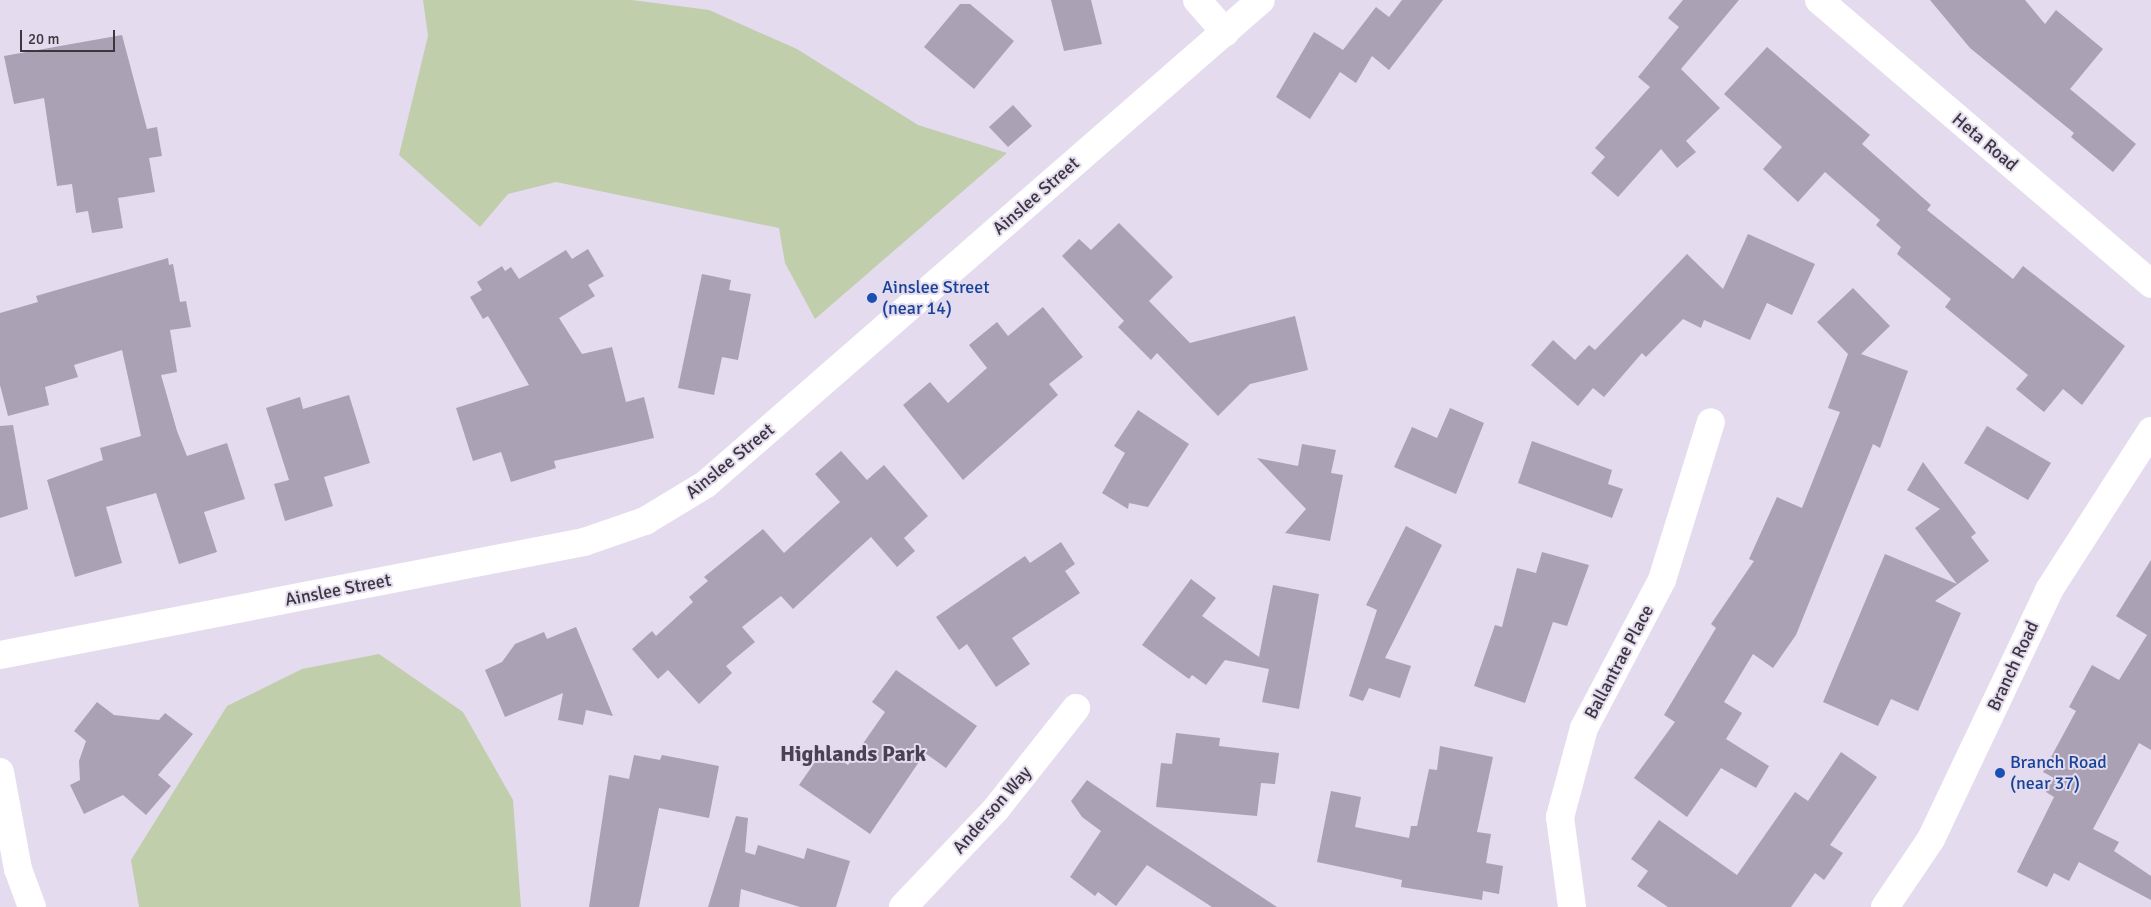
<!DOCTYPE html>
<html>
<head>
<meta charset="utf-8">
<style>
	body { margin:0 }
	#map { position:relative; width:2151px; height:907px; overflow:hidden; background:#e4dbee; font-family:Signika,sans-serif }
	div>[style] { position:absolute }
	.green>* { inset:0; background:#c0ceac }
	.building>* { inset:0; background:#aaa1b4 }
	.minor>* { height:28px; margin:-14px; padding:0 14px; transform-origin:14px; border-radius:14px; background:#fff }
	.dots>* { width:14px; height:14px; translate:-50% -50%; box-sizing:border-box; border:2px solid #e4dbee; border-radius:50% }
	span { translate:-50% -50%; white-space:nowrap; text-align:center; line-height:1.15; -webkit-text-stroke:4px #e4dbee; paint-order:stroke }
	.street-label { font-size:18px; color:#3b373f }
	.transit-label { font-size:18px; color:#164399 }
	.left { translate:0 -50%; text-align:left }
	.district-label { font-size:22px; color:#4a4252; font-weight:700 }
	.scale { position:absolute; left:20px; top:30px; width:95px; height:22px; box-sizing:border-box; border:2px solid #3b373f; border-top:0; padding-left:6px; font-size:15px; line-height:18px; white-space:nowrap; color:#3b373f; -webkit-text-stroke:4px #e4dbee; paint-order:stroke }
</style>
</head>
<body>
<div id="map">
	<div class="green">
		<div style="clip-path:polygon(423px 0,632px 0,709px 10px,797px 49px,918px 125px,1007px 153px,815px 319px,785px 263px,779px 228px,556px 182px,508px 194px,480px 227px,399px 155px,428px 36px)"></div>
		<div style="clip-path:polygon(379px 654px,463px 712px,513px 800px,521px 907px,139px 907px,131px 860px,227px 706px,302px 669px)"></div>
	</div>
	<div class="building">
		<div style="clip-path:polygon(1051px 0,1091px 0,1102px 44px,1064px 51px)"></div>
		<div style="clip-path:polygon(1402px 0,1443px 0,1389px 70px,1372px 56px,1356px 83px,1340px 72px,1310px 119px,1276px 97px,1314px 32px,1343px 50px,1376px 7px,1389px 17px)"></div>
		<div style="clip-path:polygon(1683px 0,1739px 0,1681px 69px,1720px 108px,1686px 141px,1696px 152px,1677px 168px,1661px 149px,1618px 197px,1591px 173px,1605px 157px,1595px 148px,1650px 87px,1638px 77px,1679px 27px,1668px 18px)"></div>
		<div style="clip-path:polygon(1930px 0,2025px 0,2045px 24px,2056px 10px,2103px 49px,2070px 89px,2136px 144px,2113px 172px,2071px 137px,2074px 133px,1970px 48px)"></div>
		<div style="clip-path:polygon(960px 4px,970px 4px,1014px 41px,974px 89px,924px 47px)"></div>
		<div style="clip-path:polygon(122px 35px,147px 129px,157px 127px,162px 156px,149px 158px,155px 192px,118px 198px,123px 228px,92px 233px,88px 211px,76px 213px,72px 184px,57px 186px,44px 98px,14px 104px,4px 56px)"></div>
		<div style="clip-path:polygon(1767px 47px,1870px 135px,1862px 144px,1931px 205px,1927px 210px,2013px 279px,2023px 266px,2125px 346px,2082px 405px,2063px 389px,2044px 412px,2016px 389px,2028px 375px,1945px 307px,1951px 299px,1897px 254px,1901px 247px,1876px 225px,1880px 220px,1825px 172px,1798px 202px,1763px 169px,1782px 147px,1724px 94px)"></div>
		<div style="clip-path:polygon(1013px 105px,1032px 126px,1008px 147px,989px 127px)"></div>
		<div style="clip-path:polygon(1119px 223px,1173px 277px,1149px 301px,1190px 343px,1295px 316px,1308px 370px,1250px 384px,1218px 416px,1157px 353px,1151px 360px,1118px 327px,1124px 321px,1062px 256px,1079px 239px,1091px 250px)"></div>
		<div style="clip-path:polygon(1748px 234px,1815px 264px,1792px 315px,1767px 303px,1750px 340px,1704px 320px,1701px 328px,1683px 319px,1646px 357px,1642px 353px,1604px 397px,1593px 388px,1578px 406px,1531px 365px,1553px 340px,1575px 360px,1589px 345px,1595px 350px,1687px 254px,1723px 289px)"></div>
		<div style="clip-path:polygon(588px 249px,604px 276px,588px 285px,595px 296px,559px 318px,582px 354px,612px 347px,626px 402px,644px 397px,654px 438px,554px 461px,556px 468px,511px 482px,501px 452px,473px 461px,456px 408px,529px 385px,488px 316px,483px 319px,470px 297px,482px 290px,477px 282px,502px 266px,505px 271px,511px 267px,519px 279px,566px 250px,572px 259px)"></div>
		<div style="clip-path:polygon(168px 258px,169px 265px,173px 264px,180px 302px,186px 301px,191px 327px,170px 330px,177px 372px,161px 375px,177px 431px,187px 456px,227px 443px,245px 499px,204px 512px,217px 552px,179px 564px,156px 493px,106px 507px,122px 563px,75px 577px,47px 480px,103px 460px,100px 448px,141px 436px,122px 350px,74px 365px,78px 377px,45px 387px,49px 405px,8px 416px,0 385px,0 313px,38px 302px,36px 296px)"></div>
		<div style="clip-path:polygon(702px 274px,731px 280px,729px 290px,751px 294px,738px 360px,722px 357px,714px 395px,678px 388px)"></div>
		<div style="clip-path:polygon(1853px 288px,1890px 326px,1861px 354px,1908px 371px,1880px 448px,1873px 444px,1796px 635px,1773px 668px,1753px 654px,1724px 702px,1742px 713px,1726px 739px,1769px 766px,1756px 788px,1721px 768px,1687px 817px,1634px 778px,1675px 722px,1664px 715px,1716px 628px,1711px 624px,1754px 561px,1749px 559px,1777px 497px,1802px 508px,1840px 412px,1828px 408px,1848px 354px,1817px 322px)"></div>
		<div style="clip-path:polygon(1043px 307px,1083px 357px,1049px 384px,1058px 395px,963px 480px,903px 405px,930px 382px,948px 403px,987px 368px,969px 345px,997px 322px,1008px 336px)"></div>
		<div style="clip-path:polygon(349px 395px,370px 463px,324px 477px,333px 506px,285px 521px,274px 484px,289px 480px,266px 408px,300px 397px,303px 409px)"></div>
		<div style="clip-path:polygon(1450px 408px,1484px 423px,1456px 494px,1394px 467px,1412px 427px,1437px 438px)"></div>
		<div style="clip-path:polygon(1138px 410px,1189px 444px,1148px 507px,1129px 503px,1128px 509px,1102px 493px,1125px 453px,1114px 446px)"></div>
		<div style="clip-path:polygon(13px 425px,28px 509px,0 518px,0 426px)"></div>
		<div style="clip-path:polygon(1987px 426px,2051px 463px,2028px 500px,1964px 463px)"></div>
		<div style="clip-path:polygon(1532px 441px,1612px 470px,1608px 484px,1623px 489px,1612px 518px,1518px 483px)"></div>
		<div style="clip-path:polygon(1302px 444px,1336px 450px,1331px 473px,1343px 475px,1330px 541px,1285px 533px,1306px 509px,1257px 458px,1298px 466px)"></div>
		<div style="clip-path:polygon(841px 451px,867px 480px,884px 465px,928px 516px,904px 538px,915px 551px,897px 567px,871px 537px,793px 609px,781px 596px,742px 627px,755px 642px,726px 666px,732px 673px,699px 704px,668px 670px,658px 679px,632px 649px,652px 631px,656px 636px,693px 602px,689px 597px,708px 581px,704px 577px,763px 529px,784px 553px,840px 502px,815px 474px)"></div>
		<div style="clip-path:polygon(1923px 462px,1976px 533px,1971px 537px,1989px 561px,1935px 601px,1961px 613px,1918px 711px,1891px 699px,1878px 726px,1823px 702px,1885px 554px,1957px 584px,1915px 528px,1940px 509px,1907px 490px)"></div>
		<div style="clip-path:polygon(1406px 526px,1442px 545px,1385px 658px,1411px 666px,1400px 698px,1369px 688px,1363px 701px,1349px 696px,1377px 610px,1366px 605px)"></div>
		<div style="clip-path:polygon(1061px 542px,1075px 564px,1065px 571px,1080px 593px,1012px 638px,1030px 664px,996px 687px,967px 644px,959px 650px,936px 617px,1025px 556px,1030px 563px)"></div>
		<div style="clip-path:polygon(1542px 552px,1589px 565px,1567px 626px,1553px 622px,1525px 703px,1474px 686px,1495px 625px,1502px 627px,1517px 568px,1536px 573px)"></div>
		<div style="clip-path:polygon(2151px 560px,2151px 750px,2139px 743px,2093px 829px,2119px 842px,2114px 851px,2151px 876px,2151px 900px,2079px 862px,2069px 881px,2054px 873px,2047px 887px,2017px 872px,2054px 797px,2046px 792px,2054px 778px,2043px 772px,2076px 711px,2069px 707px,2092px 665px,2119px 680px,2147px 635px,2116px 616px)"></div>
		<div style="clip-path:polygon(1191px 579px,1216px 598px,1202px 616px,1259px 657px,1273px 585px,1319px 594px,1299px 709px,1262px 702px,1269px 669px,1225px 660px,1206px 685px,1192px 675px,1189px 679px,1142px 645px)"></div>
		<div style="clip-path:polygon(576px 627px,613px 716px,586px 710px,583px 725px,558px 720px,563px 693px,505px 717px,485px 670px,502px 662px,515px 644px,544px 632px,547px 639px)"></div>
		<div style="clip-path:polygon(896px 670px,977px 726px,946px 768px,925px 753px,870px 834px,799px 785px,824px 749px,848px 765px,885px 712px,872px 702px)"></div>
		<div style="clip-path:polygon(97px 702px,114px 715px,159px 720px,165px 713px,193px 734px,158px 775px,171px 786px,146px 815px,123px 795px,84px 814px,70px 785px,80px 780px,79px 761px,86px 741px,74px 731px)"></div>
		<div style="clip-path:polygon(1176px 733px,1220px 738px,1219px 746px,1279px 753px,1275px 784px,1261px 783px,1257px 816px,1156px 807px,1161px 763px,1172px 764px)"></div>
		<div style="clip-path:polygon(1440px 746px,1493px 757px,1477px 832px,1491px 834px,1486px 863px,1503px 866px,1499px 894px,1483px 891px,1482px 900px,1401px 887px,1402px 880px,1317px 862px,1331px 791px,1361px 797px,1355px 827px,1409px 838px,1411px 826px,1417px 826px,1429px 769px,1437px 770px)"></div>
		<div style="clip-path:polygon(1841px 752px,1877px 777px,1830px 845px,1843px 853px,1824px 880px,1815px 873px,1791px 907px,1668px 907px,1637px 886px,1648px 871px,1631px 859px,1659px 820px,1737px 875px,1795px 792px,1808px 801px)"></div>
		<div style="clip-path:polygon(634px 755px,660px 760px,662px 755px,719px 766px,709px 818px,659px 808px,639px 907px,589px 907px,609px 775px,629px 779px)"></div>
		<div style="clip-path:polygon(1087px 780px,1154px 826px,1277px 907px,1212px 907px,1147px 865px,1116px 906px,1098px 892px,1095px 896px,1070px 877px,1101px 831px,1082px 817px,1071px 801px)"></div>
		<div style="clip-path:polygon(736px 816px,748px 818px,745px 852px,755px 855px,758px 845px,804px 859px,807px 848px,850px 861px,836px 907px,800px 907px,741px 889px,739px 907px,708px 907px)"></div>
	</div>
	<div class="minor">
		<div style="left:1197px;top:0;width:43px;rotate:48.8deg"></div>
		<div style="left:1819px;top:0;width:437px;rotate:40.5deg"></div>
		<div style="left:0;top:655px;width:595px;rotate:-10.95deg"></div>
		<div style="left:584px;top:542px;width:65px;rotate:-19deg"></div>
		<div style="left:645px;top:521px;width:71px;rotate:-31.2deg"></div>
		<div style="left:706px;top:484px;width:736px;rotate:-41.09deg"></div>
		<div style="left:0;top:772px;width:99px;rotate:79.5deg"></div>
		<div style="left:18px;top:869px;width:40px;rotate:69.8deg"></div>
		<div style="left:903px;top:907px;width:135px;rotate:-46.5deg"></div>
		<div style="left:996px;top:809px;width:129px;rotate:-51.6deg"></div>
		<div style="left:1572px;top:907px;width:91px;rotate:-97.6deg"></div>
		<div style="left:1560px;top:817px;width:92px;rotate:-74.9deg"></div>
		<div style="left:1584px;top:728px;width:167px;rotate:-62.2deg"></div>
		<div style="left:1662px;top:580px;width:165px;rotate:-72.8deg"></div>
		<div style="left:1885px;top:907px;width:82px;rotate:-55.9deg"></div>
		<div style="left:1931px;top:839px;width:276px;rotate:-64.6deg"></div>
		<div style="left:2049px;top:590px;width:189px;rotate:-57.3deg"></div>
	</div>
	<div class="dots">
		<div style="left:872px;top:298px;background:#1a4fb4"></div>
		<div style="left:2000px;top:773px;background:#1a4fb4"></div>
	</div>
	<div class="street-label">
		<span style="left:1985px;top:142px;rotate:40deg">Heta Road</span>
		<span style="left:1036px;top:196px;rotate:-41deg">Ainslee Street</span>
		<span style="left:730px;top:461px;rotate:-39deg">Ainslee Street</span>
		<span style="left:338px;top:590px;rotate:-11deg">Ainslee Street</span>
		<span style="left:1619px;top:662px;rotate:-62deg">Ballantrae Place</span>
		<span style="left:2013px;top:666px;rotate:-65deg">Branch Road</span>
		<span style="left:992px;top:810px;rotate:-49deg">Anderson Way</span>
	</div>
	<div class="transit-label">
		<span class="left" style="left:882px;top:298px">Ainslee Street<br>(near 14)</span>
		<span class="left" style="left:2010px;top:773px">Branch Road<br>(near 37)</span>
	</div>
	<div class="district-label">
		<span style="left:853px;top:754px">Highlands Park</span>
	</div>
	<div class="scale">20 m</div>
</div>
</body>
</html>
